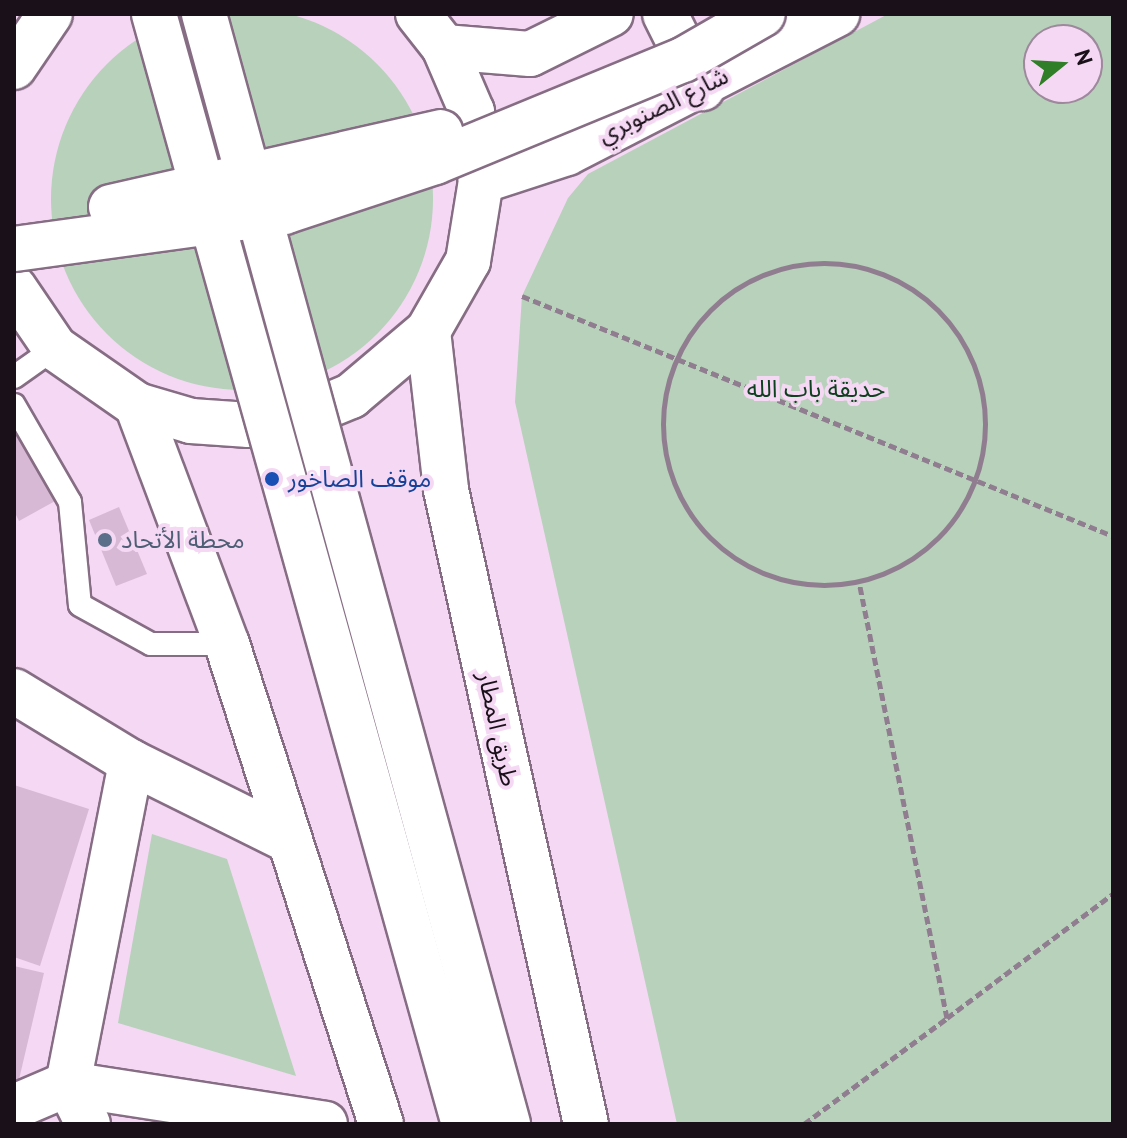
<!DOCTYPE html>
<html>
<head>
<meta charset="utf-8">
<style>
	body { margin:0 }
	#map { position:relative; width:1127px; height:1138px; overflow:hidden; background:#f5d8f3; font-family:"PT Sans","Noto Sans Arabic",sans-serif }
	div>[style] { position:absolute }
	.green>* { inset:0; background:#b7d1bb }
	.round { border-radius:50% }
	.building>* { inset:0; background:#d7b9d5 }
	.path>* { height:5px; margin-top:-2.5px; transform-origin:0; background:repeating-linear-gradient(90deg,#917d90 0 8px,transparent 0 12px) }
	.path>.ring { margin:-2.5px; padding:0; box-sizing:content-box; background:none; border:5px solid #917d90; border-radius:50% }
	.roads { filter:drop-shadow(2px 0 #866d84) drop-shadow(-2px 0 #866d84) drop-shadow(0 2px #866d84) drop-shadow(0 -2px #866d84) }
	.lane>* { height:22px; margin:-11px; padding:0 11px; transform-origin:11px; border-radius:11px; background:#fff }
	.street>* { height:44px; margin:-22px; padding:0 22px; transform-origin:22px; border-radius:22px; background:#fff }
	.primary>* { height:44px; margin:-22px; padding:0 22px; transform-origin:22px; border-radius:22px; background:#fff }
	.bridges { filter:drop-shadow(2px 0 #866d84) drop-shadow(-2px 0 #866d84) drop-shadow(0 2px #866d84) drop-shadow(0 -2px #866d84) }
	.primary-bridge>* { height:44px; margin:-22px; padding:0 22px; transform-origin:22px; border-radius:22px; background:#fff }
	.dots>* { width:22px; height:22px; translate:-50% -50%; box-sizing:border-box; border:4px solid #f5d8f3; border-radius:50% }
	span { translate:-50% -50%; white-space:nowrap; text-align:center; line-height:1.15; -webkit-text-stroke:8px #f5d8f3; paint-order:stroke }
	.street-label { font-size:24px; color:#191019 }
	.park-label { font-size:24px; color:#0e411e }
	.transit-label { font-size:24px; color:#164399 }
	.left { translate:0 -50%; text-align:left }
	.service-label { font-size:24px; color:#4e5e75 }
	.frame { position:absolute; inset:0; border:16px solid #191019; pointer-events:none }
	.north { position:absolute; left:1023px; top:24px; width:80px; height:80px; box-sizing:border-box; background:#f5d8f3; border:2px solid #9d889c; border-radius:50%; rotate:72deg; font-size:22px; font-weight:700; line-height:32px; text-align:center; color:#191019 }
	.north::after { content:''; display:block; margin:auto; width:28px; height:36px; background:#317e28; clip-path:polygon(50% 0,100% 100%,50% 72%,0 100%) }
</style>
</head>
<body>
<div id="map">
	<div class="green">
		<div class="round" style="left:51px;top:8px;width:382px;height:382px"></div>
		<div style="clip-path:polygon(evenodd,888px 14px,1113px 14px,1113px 1124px,677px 1124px,515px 402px,522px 296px,568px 198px,588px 174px,888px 14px,1039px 40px,1087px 40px,1087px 88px,1039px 88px,1039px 40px)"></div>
		<div style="clip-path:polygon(152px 834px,227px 859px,296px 1076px,118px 1023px)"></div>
	</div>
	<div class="building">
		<div style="clip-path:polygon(14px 421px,57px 500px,19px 521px,14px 511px)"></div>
		<div style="clip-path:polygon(119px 507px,147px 574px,116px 586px,89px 520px)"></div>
		<div style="clip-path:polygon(14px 785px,89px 809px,40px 966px,14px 957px)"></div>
		<div style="clip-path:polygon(14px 966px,44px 973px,17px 1088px,14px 1088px)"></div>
	</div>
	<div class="path">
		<div class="ring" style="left:663px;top:263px;width:317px;height:317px"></div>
		<div style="left:522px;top:296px;width:638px;rotate:22.1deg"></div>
		<div style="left:947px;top:1018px;width:207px;rotate:-36.8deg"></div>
		<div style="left:804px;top:1124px;width:178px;rotate:-36.5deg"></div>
		<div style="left:947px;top:1018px;width:445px;rotate:-101.4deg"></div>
	</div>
	<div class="roads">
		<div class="lane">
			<div style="left:14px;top:377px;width:50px;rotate:-35.3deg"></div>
			<div style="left:14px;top:405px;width:112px;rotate:60deg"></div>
			<div style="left:70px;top:502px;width:103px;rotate:84.5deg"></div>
			<div style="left:80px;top:605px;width:81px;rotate:28.8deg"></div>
			<div style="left:151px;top:644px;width:76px"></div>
		</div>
		<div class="street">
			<div style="left:14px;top:691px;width:137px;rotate:31.3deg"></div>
			<div style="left:131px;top:762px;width:173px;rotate:26.4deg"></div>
			<div style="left:14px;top:1107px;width:59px;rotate:-23.1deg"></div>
			<div style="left:68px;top:1084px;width:260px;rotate:8.8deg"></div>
			<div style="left:88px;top:1124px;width:45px;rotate:-116.6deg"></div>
			<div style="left:68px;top:1084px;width:328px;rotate:-78.9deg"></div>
		</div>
		<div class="primary">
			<div style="left:665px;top:14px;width:83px;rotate:63.4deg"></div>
			<div style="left:444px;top:47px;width:86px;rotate:4.7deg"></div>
			<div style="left:530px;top:54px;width:90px;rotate:-26.3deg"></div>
			<div style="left:14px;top:67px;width:64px;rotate:-55.8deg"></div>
			<div style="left:481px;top:181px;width:90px;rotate:-18deg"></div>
			<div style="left:567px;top:153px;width:304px;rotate:-27.2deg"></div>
			<div style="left:14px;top:288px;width:73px;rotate:55.7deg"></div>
			<div style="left:55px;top:348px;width:100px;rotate:34.8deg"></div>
			<div style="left:137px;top:405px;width:56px;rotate:16.5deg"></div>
			<div style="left:191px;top:421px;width:58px;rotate:3.9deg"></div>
			<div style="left:249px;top:425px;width:57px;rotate:-10.1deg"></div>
			<div style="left:305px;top:415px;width:50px;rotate:-22.4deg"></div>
			<div style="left:351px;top:396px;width:101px;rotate:-40.2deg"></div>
			<div style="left:428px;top:331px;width:81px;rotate:-60.3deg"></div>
			<div style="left:468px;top:261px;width:81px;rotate:-80.8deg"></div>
			<div style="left:481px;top:181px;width:70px;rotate:-97.4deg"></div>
			<div style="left:472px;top:112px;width:71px;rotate:-113.3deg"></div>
			<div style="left:444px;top:47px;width:42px;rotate:-128.2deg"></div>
			<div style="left:428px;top:331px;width:160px;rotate:83.5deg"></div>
			<div style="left:446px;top:490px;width:649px;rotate:77.55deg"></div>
			<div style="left:137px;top:405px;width:255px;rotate:69.4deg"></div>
			<div style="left:227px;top:644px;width:504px;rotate:72.21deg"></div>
		</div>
	</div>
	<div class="bridges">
		<div class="primary-bridge">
			<div style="left:154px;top:14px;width:1152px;rotate:74.4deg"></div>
			<div style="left:204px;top:14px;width:1151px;rotate:74.68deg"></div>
			<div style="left:111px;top:207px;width:338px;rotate:-12.8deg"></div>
			<div style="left:14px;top:249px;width:273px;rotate:-7.8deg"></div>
			<div style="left:284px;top:212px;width:159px;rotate:-18.3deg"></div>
			<div style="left:435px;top:162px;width:268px;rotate:-22.4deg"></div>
			<div style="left:683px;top:60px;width:92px;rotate:-29.9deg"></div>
		</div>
	</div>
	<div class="dots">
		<div style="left:272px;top:479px;background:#1a4fb4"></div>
		<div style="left:105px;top:540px;background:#5c6f8a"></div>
	</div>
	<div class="street-label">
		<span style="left:663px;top:105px;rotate:-26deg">شارع الصنوبري</span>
		<span style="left:498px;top:729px;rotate:78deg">طريق المطار</span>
	</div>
	<div class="park-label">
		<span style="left:816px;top:389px">حديقة باب الله</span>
	</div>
	<div class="transit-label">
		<span class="left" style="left:288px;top:479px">موقف الصاخور</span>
	</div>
	<div class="service-label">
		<span class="left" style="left:121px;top:540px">محطة الأتحاد</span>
	</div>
	<div class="frame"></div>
	<div class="north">N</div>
</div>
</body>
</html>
